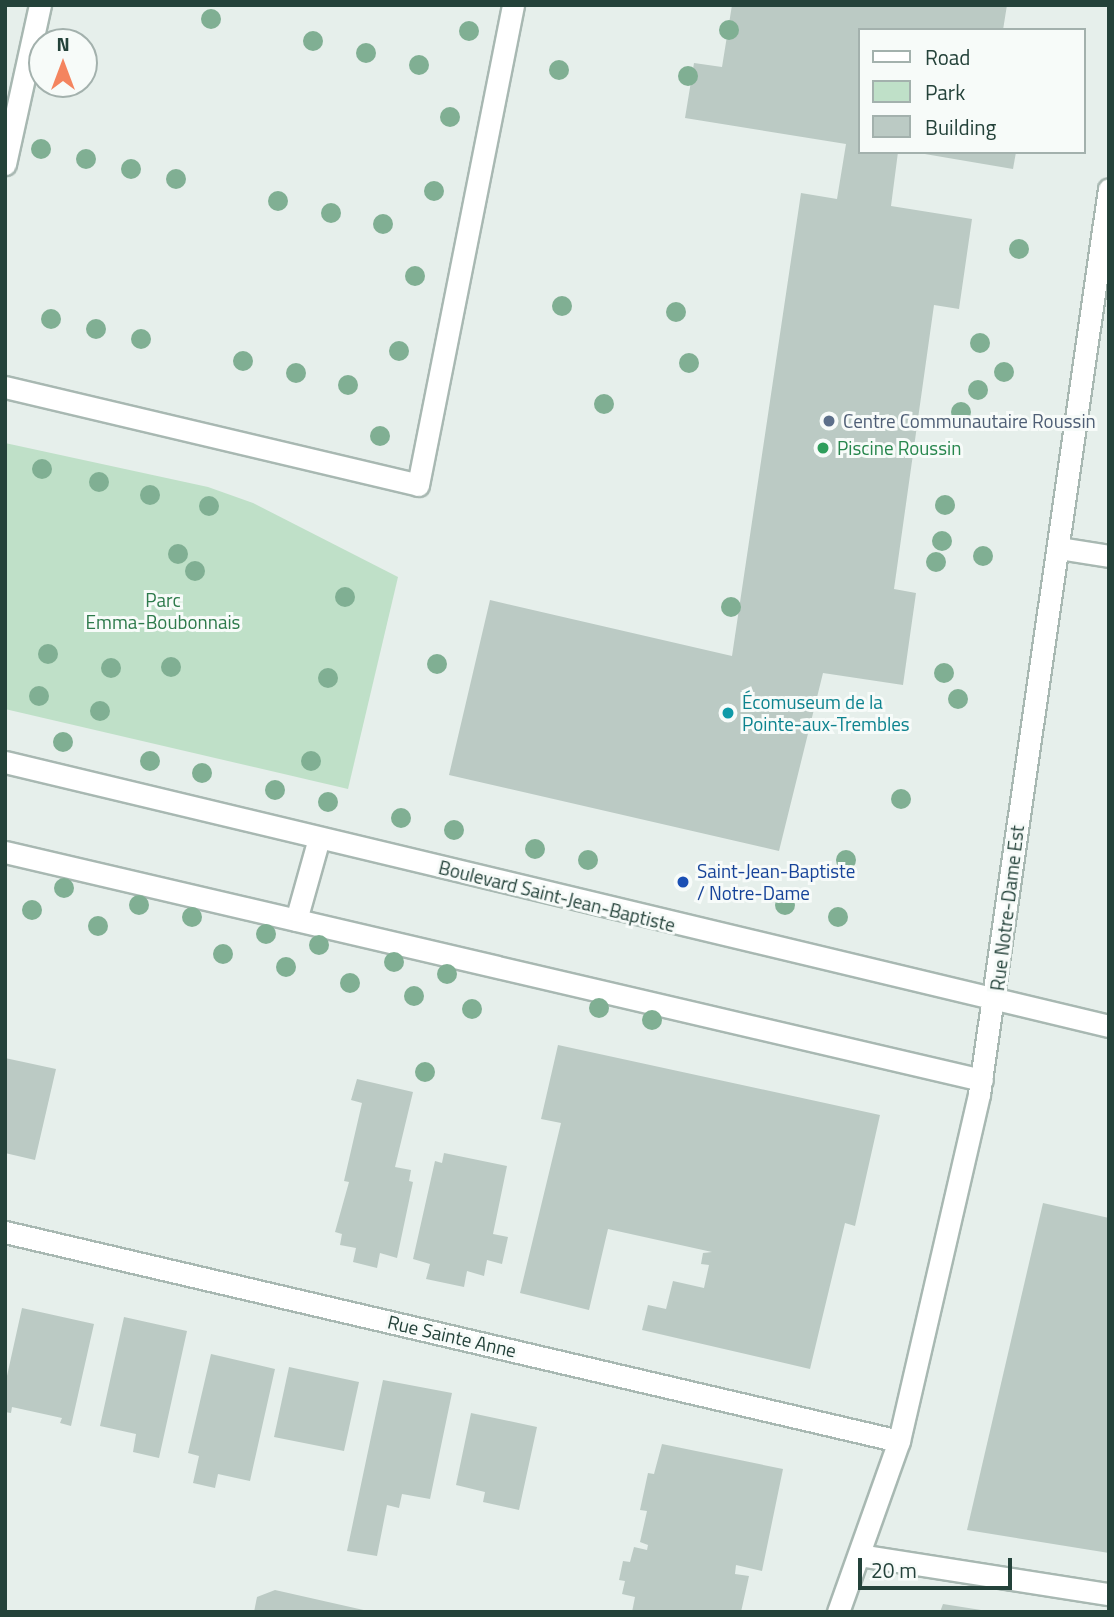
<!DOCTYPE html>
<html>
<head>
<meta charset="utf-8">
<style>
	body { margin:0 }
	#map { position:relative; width:1114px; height:1617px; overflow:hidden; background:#e6efeb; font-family:"Titillium Web",sans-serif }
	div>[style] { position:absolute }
	.green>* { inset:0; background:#bfe0c8 }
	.building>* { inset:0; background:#bbcac4 }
	.roads { filter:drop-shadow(2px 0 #a8b8b2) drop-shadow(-2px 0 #a8b8b2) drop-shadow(0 2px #a8b8b2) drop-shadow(0 -2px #a8b8b2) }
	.lane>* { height:21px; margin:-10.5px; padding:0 10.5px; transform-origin:10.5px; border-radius:10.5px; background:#fff }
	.street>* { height:21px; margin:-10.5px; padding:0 10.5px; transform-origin:10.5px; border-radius:10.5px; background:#fff }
	.secondary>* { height:21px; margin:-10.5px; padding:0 10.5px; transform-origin:10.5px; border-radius:10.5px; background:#fff }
	.trees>* { width:20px; height:20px; margin:-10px; border-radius:50%; background:#80af93 }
	.dots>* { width:19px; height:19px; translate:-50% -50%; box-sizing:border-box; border:4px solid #f7fbf9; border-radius:50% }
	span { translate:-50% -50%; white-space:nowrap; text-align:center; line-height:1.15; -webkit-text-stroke:6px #f7fbf9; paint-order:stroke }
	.service-label { font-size:19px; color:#4e5e75 }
	.left { translate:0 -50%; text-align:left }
	.leisure-label { font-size:19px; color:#27864d }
	.park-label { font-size:19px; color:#2d7a4b }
	.culture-label { font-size:19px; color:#0d838f }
	.transit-label { font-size:19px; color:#164399 }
	.street-label { font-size:19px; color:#24423a }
	.frame { position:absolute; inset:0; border:7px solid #24423a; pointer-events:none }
	.legend { position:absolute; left:858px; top:28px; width:228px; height:126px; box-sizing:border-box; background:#f7fbf9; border:2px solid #a3b1ad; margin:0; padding:9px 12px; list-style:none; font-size:21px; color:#24423a }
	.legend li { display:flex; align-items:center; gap:14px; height:35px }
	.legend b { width:35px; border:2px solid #a3b1ad }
	.north { position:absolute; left:28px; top:28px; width:70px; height:70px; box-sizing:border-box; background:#f7fbf9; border:2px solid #a3b1ad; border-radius:50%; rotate:0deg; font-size:19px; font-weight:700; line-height:28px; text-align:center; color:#24423a }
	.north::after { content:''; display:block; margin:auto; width:24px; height:32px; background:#f4845f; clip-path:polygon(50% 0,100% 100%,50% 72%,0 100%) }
	.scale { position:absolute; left:858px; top:1558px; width:154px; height:32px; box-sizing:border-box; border:4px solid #24423a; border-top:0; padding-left:9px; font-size:21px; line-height:24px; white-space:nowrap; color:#24423a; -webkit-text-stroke:5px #f7fbf9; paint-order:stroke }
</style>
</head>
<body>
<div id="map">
	<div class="green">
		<div style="clip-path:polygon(5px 443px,208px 487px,253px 503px,398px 577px,348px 789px,5px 709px)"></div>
	</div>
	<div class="building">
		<div style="clip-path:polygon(732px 5px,1007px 5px,1003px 30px,860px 30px,860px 152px,898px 152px,891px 206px,972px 219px,959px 309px,934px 305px,894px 589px,916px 593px,903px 685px,823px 673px,779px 851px,449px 775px,490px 600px,732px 656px,801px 193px,837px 199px,846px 144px,685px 118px,694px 63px,722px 67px)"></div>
		<div style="clip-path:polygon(913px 152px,1016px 152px,1013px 169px)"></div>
		<div style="clip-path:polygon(558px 1045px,880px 1115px,855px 1226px,845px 1223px,810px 1369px,642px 1330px,648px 1305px,666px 1309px,673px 1281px,704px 1288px,709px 1265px,701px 1264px,703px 1253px,712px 1252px,608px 1229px,589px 1310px,520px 1293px,561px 1123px,541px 1119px)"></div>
		<div style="clip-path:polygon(5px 1058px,56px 1069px,35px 1160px,5px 1153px)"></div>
		<div style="clip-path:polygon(357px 1079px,413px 1092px,395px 1167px,411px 1170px,409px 1181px,413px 1182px,397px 1258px,380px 1253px,377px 1268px,353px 1262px,356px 1248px,340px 1245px,342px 1234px,335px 1232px,349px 1182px,344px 1181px,362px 1103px,351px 1100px)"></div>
		<div style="clip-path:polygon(444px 1153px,507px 1166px,493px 1234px,508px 1237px,502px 1264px,487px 1260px,484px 1276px,467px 1271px,464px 1287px,426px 1279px,430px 1264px,413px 1259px,435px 1161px,442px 1163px)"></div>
		<div style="clip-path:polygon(1043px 1203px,1109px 1218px,1109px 1553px,967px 1530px)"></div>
		<div style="clip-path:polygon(22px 1308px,94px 1324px,71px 1426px,60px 1423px,62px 1418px,12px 1407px,11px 1413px,5px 1412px,5px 1385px)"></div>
		<div style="clip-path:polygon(124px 1317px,187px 1331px,159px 1458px,133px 1452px,136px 1434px,100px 1426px)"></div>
		<div style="clip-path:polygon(211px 1354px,275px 1369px,250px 1481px,218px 1474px,215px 1488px,193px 1483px,199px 1456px,188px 1453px)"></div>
		<div style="clip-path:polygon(289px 1367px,359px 1382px,344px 1451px,274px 1437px)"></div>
		<div style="clip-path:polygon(383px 1380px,452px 1393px,430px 1499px,402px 1494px,399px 1508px,387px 1505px,377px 1556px,347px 1551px)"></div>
		<div style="clip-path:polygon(471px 1413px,537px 1427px,519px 1510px,483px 1502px,485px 1492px,456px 1485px)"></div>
		<div style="clip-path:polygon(662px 1444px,783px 1469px,762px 1571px,736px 1565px,735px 1574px,749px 1576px,741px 1612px,632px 1612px,635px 1597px,622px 1594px,625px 1581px,619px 1580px,623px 1561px,630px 1562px,634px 1547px,647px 1550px,648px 1545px,640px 1542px,647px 1511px,640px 1510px,648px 1473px,654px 1474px)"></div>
		<div style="clip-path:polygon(275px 1590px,368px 1611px,368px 1612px,254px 1612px,257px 1597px)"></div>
		<div style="clip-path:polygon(943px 1604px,981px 1610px,980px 1612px,940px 1612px)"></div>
	</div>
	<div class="roads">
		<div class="lane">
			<div style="left:5px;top:164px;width:163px;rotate:-77.6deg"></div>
			<div style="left:5px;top:387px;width:424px;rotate:13.3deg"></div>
			<div style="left:418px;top:485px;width:489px;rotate:-78.8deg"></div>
			<div style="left:1059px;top:548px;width:51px;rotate:9.1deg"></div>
		</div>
		<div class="street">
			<div style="left:5px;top:1232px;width:918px;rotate:13.16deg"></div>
			<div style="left:859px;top:1555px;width:253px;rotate:8.9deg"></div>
		</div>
		<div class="secondary">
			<div style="left:5px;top:762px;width:1135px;rotate:13.45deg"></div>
			<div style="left:5px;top:852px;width:1003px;rotate:13.14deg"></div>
			<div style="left:296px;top:920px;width:85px;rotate:-74.3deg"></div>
			<div style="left:838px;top:1612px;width:182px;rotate:-70.4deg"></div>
			<div style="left:899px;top:1441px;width:356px;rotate:-77deg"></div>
			<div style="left:979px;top:1094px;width:914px;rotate:-81.83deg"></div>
		</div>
	</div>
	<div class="trees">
		<div style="left:211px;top:19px"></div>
		<div style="left:729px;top:30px"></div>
		<div style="left:469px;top:31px"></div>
		<div style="left:313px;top:41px"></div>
		<div style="left:366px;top:53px"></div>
		<div style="left:419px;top:65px"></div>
		<div style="left:559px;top:70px"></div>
		<div style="left:688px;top:76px"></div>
		<div style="left:450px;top:117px"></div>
		<div style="left:41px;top:149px"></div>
		<div style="left:86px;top:159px"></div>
		<div style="left:131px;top:169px"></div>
		<div style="left:176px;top:179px"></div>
		<div style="left:434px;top:191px"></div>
		<div style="left:278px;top:201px"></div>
		<div style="left:331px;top:213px"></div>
		<div style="left:383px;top:224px"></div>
		<div style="left:1019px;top:249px"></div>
		<div style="left:415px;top:276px"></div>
		<div style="left:562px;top:306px"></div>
		<div style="left:676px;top:312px"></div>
		<div style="left:51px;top:319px"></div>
		<div style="left:96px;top:329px"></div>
		<div style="left:141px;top:339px"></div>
		<div style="left:980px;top:343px"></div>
		<div style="left:399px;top:351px"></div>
		<div style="left:243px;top:361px"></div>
		<div style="left:689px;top:363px"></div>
		<div style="left:1004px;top:372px"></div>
		<div style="left:296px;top:373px"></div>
		<div style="left:348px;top:385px"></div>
		<div style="left:978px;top:390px"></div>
		<div style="left:604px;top:404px"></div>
		<div style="left:961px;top:412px"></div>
		<div style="left:380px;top:436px"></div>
		<div style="left:42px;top:469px"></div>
		<div style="left:99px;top:482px"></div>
		<div style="left:150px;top:495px"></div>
		<div style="left:945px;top:505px"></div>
		<div style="left:209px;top:506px"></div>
		<div style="left:942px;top:541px"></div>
		<div style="left:178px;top:554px"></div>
		<div style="left:983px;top:556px"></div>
		<div style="left:936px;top:562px"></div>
		<div style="left:195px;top:571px"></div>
		<div style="left:345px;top:597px"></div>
		<div style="left:731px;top:607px"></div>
		<div style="left:48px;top:654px"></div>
		<div style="left:437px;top:664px"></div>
		<div style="left:171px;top:667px"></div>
		<div style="left:111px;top:668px"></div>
		<div style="left:944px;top:673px"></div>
		<div style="left:328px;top:678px"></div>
		<div style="left:39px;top:696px"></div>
		<div style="left:958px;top:699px"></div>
		<div style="left:100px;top:711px"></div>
		<div style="left:63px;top:742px"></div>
		<div style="left:150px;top:761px"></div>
		<div style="left:311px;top:761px"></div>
		<div style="left:202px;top:773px"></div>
		<div style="left:275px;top:790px"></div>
		<div style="left:901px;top:799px"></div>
		<div style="left:328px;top:802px"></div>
		<div style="left:401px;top:818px"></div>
		<div style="left:454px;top:830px"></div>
		<div style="left:535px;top:849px"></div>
		<div style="left:588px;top:860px"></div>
		<div style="left:846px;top:860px"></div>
		<div style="left:64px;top:888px"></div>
		<div style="left:139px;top:905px"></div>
		<div style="left:785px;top:905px"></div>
		<div style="left:32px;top:910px"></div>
		<div style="left:192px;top:917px"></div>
		<div style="left:838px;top:917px"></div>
		<div style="left:98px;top:926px"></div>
		<div style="left:266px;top:934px"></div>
		<div style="left:319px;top:945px"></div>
		<div style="left:223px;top:954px"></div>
		<div style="left:394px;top:962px"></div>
		<div style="left:286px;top:967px"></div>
		<div style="left:447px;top:974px"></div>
		<div style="left:350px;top:983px"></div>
		<div style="left:414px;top:996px"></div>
		<div style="left:599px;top:1008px"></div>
		<div style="left:472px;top:1009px"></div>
		<div style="left:652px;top:1020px"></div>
		<div style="left:425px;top:1072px"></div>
	</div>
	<div class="dots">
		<div style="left:829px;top:421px;background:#5c6f8a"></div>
		<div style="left:823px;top:448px;background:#2e9e5b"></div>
		<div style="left:728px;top:713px;background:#0f9aa8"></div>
		<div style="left:683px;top:882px;background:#1a4fb4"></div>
	</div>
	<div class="service-label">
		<span class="left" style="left:843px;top:421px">Centre Communautaire Roussin</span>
	</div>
	<div class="leisure-label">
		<span class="left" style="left:837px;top:448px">Piscine Roussin</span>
	</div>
	<div class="park-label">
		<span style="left:163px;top:611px">Parc<br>Emma-Boubonnais</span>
	</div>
	<div class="culture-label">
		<span class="left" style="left:742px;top:713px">Écomuseum de la<br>Pointe-aux-Trembles</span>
	</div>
	<div class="transit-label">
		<span class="left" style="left:697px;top:882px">Saint-Jean-Baptiste<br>/ Notre-Dame</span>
	</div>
	<div class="street-label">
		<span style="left:557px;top:896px;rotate:14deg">Boulevard Saint-Jean-Baptiste</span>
		<span style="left:1007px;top:908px;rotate:-83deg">Rue Notre-Dame Est</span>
		<span style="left:452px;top:1336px;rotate:13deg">Rue Sainte Anne</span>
	</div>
	<div class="frame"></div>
	<ul class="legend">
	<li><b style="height:9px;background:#fff"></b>Road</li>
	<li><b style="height:19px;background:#bfe0c8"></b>Park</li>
	<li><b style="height:19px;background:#bbcac4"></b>Building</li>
	</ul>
	<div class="north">N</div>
	<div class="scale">20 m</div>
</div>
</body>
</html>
